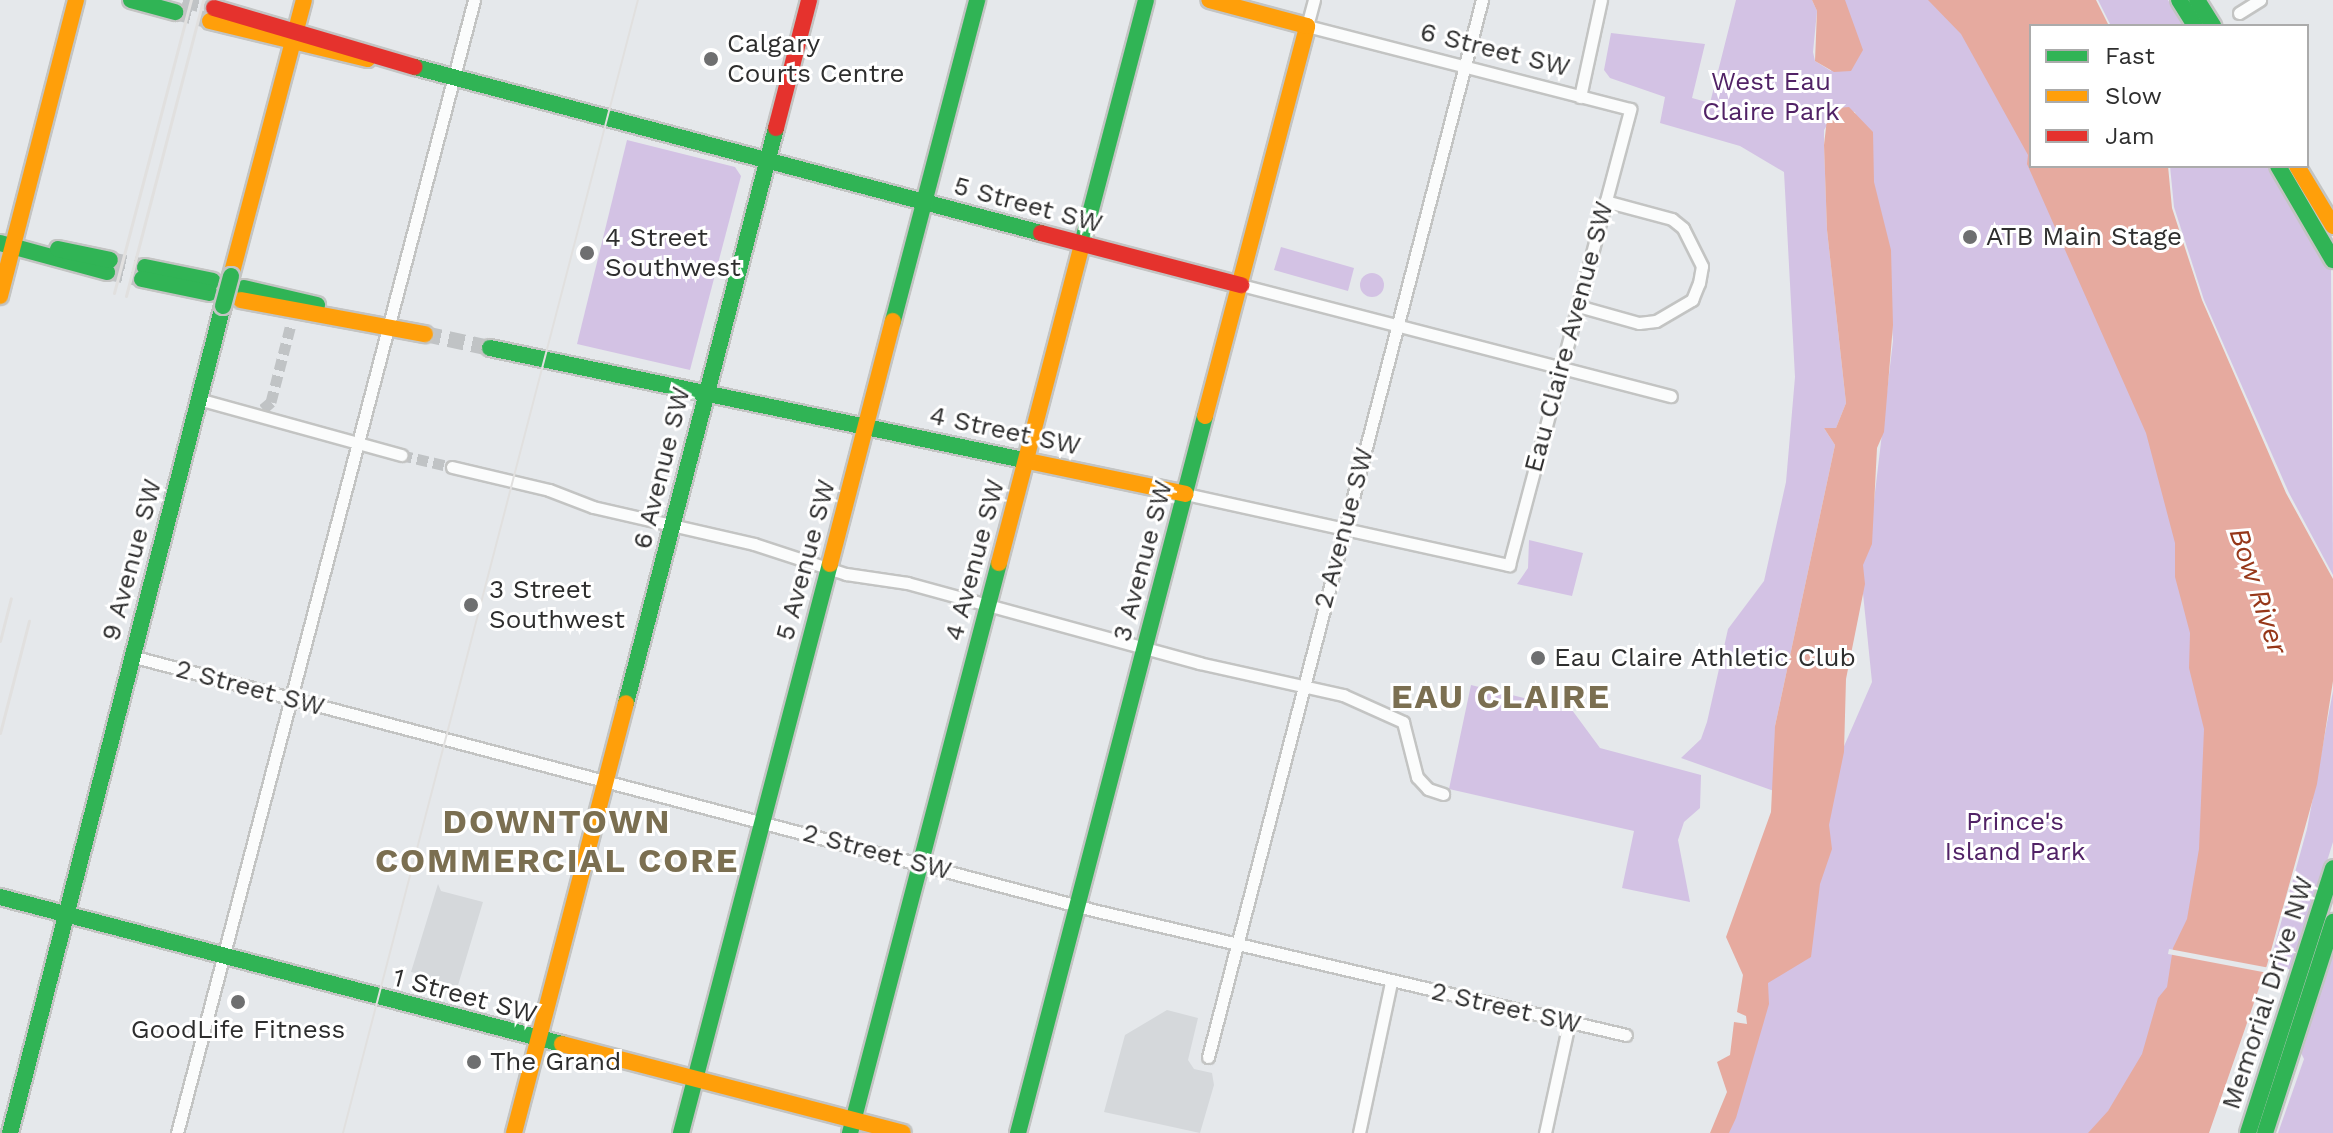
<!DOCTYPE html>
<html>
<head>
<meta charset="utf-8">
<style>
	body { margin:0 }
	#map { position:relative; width:2333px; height:1133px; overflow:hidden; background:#e5e8eb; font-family:"Work Sans",sans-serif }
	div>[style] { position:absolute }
	.green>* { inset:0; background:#d3c2e4 }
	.round { border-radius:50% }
	.plaza>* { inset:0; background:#d5d8db }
	.water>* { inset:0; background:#e6aa9f }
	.pier>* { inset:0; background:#e5e8eb }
	.street-tunnel>* { height:11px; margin-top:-5.5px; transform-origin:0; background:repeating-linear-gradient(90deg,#c0c3c5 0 11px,transparent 0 16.5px) }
	.secondary-tunnel>* { height:16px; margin-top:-8px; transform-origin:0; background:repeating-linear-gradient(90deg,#c0c3c5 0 16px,transparent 0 24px) }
	.roads { filter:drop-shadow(2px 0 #c3c4c3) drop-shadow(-2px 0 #c3c4c3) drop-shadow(0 2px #c3c4c3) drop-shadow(0 -2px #c3c4c3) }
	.street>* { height:11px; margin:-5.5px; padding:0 5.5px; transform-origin:5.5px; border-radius:5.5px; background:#fbfcfc }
	.fast>* { height:16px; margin:-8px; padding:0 8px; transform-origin:8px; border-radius:8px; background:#30b455 }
	.slow>* { height:16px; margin:-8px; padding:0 8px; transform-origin:8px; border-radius:8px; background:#ff9f0a }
	.jam>* { height:16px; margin:-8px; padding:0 8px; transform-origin:8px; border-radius:8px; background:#e5322d }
	.tram>* { height:2px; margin:-1px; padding:0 1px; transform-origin:1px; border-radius:1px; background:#e1e0df }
	.rail>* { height:3px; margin:-1.5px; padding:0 1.5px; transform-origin:1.5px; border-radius:1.5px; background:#e1e0df }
	.bridges { filter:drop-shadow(2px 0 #c3c4c3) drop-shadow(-2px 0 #c3c4c3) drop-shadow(0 2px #c3c4c3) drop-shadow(0 -2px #c3c4c3) }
	.fast-bridge>* { height:16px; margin:-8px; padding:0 8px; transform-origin:8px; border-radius:8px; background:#30b455 }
	.dots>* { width:22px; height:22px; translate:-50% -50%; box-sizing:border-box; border:4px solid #fff; border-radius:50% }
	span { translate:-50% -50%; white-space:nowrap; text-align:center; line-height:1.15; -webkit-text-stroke:6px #fff; paint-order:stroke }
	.poi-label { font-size:26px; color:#2e2e2e }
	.left { translate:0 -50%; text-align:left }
	.street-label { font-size:26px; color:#2e2e2e }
	.park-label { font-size:26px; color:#512266 }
	.water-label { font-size:28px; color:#963719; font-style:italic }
	.district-label { font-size:34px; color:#7b6f51; font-weight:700; letter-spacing:2px }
	.legend { position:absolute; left:2029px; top:24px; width:280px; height:144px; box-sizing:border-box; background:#fff; border:2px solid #ababab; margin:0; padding:10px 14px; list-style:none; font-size:24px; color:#2e2e2e }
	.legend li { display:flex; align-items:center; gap:16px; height:40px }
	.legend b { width:40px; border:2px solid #ababab }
</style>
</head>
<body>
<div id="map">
	<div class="green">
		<div style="clip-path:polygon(1736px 0,1812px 0,1817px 11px,1813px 52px,1815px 61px,1831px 71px,1842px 0,1933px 0,1964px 34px,2030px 154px,2031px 166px,2035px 166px,2146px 424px,2179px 546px,2208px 730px,2200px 871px,2171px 983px,2145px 1055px,2094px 1133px,1724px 1133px,1760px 992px,1838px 760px,1872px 682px,1860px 564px,1869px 543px,1893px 341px,1887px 243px,1855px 112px,1837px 110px,1824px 130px,1824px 145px,1827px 230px,1846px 403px,1836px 428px,1824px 428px,1835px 445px,1775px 726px,1774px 791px,1681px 758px,1701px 739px,1707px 722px,1728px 629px,1764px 581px,1786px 482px,1795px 377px,1784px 172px,1740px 146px,1660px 123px,1665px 97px,1610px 78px,1604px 70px,1611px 33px,1705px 44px,1692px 98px,1710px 103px)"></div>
		<div style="clip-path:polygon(2098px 0,2168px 0,2184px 26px,2111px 26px)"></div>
		<div style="clip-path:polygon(627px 140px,735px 167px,741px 176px,690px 370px,577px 344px)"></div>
		<div style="clip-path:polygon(2170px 166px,2270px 166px,2331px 269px,2333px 575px,2289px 493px,2204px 300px,2174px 207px)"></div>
		<div style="clip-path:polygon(1281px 247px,1354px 268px,1348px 291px,1274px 270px)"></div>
		<div class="round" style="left:1360px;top:273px;width:24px;height:24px"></div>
		<div style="clip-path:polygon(1529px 540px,1583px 553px,1572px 596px,1517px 584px,1528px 568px)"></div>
		<div style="clip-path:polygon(1471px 685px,1572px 710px,1600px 748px,1701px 775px,1700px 808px,1684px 822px,1678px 840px,1690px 902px,1622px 888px,1634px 831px,1449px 789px)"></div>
		<div style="clip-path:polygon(2333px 691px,2333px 842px,2293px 970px,2269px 966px,2307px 829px)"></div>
		<div style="clip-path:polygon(2333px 943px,2333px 1133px,2278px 1133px,2304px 1059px,2300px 1051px)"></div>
	</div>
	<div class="plaza">
		<div style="clip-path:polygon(438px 884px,441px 891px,483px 902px,456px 992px,418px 983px,420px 974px,411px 972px)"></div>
		<div style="clip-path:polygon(1167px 1010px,1198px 1018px,1188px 1060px,1194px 1069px,1212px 1073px,1214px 1085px,1200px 1133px,1104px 1112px,1125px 1035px)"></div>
	</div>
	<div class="water">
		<div style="clip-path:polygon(1812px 0,1845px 0,1863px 50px,1851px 71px,1834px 72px,1815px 61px,1817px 11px)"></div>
		<div style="clip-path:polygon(1928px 0,2096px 0,2109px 26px,2031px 26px,2031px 166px,2168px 166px,2172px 208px,2202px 300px,2286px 493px,2333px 579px,2333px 681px,2317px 784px,2267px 965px,2209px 1133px,2088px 1133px,2108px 1111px,2142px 1054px,2158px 998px,2167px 987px,2173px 948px,2187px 919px,2199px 849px,2204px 729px,2189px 668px,2190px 633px,2175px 577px,2175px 543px,2146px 433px,2027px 164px,2028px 155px,1961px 34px)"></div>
		<div style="clip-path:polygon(1849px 107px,1873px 132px,1874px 182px,1891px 250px,1893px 325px,1884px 432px,1877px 448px,1872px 544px,1863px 565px,1865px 584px,1846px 679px,1844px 752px,1829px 825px,1832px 849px,1820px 884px,1811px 957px,1768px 983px,1769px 1004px,1736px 1118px,1729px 1133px,1710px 1133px,1727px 1092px,1717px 1062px,1730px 1055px,1734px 1022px,1747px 1024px,1746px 1016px,1737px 1012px,1743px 975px,1726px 937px,1771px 812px,1775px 726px,1835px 445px,1824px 428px,1836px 428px,1846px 403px,1827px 230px,1824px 145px,1827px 119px,1837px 108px)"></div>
	</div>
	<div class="pier">
		<div style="clip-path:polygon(2169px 949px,2270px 968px,2268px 973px,2168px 954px)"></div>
	</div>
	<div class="street-tunnel">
		<div style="left:263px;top:409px;width:11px;rotate:-41deg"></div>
		<div style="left:271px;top:402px;width:81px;rotate:-75.6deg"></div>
		<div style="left:401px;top:455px;width:52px;rotate:13.2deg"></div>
	</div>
	<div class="secondary-tunnel">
		<div style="left:183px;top:0;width:32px;rotate:14deg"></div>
		<div style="left:175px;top:12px;width:36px;rotate:14deg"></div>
		<div style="left:110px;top:260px;width:36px;rotate:11deg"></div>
		<div style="left:107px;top:272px;width:36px;rotate:11deg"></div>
		<div style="left:425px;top:334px;width:66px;rotate:12.2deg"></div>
	</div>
	<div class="roads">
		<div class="street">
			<div style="left:2239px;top:13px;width:25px;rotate:-32deg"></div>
			<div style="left:1580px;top:97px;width:99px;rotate:-77.8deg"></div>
			<div style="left:1241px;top:285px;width:444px;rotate:14.5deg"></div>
			<div style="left:1578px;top:306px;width:63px;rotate:15.6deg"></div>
			<div style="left:1639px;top:323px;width:17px;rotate:-7deg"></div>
			<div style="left:1656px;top:321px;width:42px;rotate:-30.3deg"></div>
			<div style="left:1692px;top:300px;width:18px;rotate:-68deg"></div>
			<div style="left:1699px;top:283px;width:17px;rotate:-80deg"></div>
			<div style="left:1702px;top:266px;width:42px;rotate:-116.6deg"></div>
			<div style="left:1683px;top:228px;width:14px;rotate:-141deg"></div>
			<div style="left:1672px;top:219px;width:69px;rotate:-165deg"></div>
			<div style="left:198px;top:399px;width:211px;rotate:15.4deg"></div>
			<div style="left:452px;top:467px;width:100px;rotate:13.3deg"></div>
			<div style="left:549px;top:490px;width:47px;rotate:21.1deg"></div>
			<div style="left:593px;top:507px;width:165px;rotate:12.9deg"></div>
			<div style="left:754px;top:544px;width:97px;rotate:18.1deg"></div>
			<div style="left:846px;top:574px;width:62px;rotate:8.4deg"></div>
			<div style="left:907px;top:583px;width:303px;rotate:15.3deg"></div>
			<div style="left:1199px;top:663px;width:148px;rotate:12.5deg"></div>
			<div style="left:1343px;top:695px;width:66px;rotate:24.2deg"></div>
			<div style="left:1403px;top:722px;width:57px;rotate:75.7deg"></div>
			<div style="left:1417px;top:777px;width:16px;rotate:47deg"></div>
			<div style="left:1428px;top:789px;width:16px;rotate:18deg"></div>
			<div style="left:1186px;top:494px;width:331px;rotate:12.4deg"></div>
			<div style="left:1509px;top:565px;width:472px;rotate:-75.1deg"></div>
			<div style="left:1630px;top:109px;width:333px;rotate:-165.6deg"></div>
			<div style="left:1307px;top:26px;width:27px;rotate:-75deg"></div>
			<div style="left:131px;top:656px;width:999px;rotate:14.79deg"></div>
			<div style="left:1097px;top:911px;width:543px;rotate:13.19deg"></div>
			<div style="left:1208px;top:1057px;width:1092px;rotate:-75.47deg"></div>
			<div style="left:177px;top:1133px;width:1171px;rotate:-75.31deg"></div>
			<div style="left:1359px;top:1133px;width:153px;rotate:-78deg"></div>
			<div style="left:1545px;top:1133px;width:113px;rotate:-77.7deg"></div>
		</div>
		<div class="fast">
			<div style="left:131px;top:0;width:46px;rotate:15.3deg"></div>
			<div style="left:2179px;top:0;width:31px;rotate:58deg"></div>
			<div style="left:2197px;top:0;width:31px;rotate:58deg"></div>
			<div style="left:415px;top:67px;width:648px;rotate:14.85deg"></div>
			<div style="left:2278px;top:166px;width:109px;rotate:59.7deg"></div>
			<div style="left:0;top:243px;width:111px;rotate:15.2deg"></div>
			<div style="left:1082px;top:244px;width:252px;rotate:-75.3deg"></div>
			<div style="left:58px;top:249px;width:53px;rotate:11.9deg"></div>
			<div style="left:145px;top:267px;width:69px;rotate:11.6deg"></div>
			<div style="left:142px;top:279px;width:69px;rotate:11.6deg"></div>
			<div style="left:244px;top:288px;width:75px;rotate:13.1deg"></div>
			<div style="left:893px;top:321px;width:332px;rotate:-75.3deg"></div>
			<div style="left:490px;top:348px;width:550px;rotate:11.86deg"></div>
			<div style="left:626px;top:703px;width:594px;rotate:-75.38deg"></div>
			<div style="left:0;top:897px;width:581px;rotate:14.66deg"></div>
			<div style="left:10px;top:1133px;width:854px;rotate:-75.56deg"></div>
			<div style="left:681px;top:1133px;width:588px;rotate:-75.33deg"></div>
			<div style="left:850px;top:1133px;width:589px;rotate:-75.35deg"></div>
			<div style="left:1018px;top:1133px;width:741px;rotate:-75.38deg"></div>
			<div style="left:2248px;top:1133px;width:278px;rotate:-72.2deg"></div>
			<div style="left:2265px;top:1133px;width:222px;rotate:-72.1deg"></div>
		</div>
		<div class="slow">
			<div style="left:210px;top:21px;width:162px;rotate:13.6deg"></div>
			<div style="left:2297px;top:166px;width:70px;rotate:59deg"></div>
			<div style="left:231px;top:276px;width:285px;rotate:-75.2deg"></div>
			<div style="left:0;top:296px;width:306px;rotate:-75.6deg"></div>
			<div style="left:241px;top:300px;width:187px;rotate:10.5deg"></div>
			<div style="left:1205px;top:416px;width:403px;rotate:-75.3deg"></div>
			<div style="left:1307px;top:26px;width:101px;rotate:-165.1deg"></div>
			<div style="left:1028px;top:461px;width:161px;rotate:11.8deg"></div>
			<div style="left:999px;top:563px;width:330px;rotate:-75.4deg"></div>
			<div style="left:830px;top:564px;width:251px;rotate:-75.5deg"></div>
			<div style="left:562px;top:1044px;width:352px;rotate:14.6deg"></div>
			<div style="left:514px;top:1133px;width:444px;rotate:-75.4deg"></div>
		</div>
		<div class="jam">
			<div style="left:214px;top:8px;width:209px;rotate:16.4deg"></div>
			<div style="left:776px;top:128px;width:132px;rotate:-75.5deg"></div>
			<div style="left:1041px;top:233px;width:207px;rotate:14.6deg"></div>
		</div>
	</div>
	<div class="tram">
		<div style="left:343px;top:1133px;width:1171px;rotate:-75.41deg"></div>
	</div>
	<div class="rail">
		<div style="left:114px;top:293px;width:303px;rotate:-75.3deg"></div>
		<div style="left:126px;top:296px;width:306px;rotate:-75.4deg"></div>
		<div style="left:0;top:641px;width:44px;rotate:-75.7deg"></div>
		<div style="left:0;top:733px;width:116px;rotate:-75.5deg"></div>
	</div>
	<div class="bridges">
		<div class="fast-bridge">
			<div style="left:223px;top:306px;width:31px;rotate:-75deg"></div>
		</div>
	</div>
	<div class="dots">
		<div style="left:711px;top:59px;background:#6e6f70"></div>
		<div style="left:1970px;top:237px;background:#6e6f70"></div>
		<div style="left:587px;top:253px;background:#6e6f70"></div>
		<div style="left:471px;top:605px;background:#6e6f70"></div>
		<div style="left:1538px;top:658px;background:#6e6f70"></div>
		<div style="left:238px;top:1002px;background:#6e6f70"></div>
		<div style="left:474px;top:1062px;background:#6e6f70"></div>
	</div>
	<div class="poi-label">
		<span class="left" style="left:727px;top:59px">Calgary<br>Courts Centre</span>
		<span class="left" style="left:1986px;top:237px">ATB Main Stage</span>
		<span class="left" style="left:605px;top:253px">4 Street<br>Southwest</span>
		<span class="left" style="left:489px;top:605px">3 Street<br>Southwest</span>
		<span class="left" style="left:1554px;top:658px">Eau Claire Athletic Club</span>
		<span style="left:238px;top:1030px">GoodLife Fitness</span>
		<span class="left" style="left:490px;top:1062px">The Grand</span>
	</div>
	<div class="street-label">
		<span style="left:1495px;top:50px;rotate:14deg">6 Street SW</span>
		<span style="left:1028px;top:205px;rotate:15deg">5 Street SW</span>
		<span style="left:1569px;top:337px;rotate:-75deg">Eau Claire Avenue SW</span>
		<span style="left:1005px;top:431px;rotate:12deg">4 Street SW</span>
		<span style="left:662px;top:468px;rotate:-76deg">6 Avenue SW</span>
		<span style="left:1344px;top:528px;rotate:-75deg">2 Avenue SW</span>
		<span style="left:132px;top:560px;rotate:-75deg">9 Avenue SW</span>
		<span style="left:806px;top:560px;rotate:-75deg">5 Avenue SW</span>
		<span style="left:975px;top:560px;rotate:-75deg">4 Avenue SW</span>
		<span style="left:1143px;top:561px;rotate:-75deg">3 Avenue SW</span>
		<span style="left:250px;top:688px;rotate:15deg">2 Street SW</span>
		<span style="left:877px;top:852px;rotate:15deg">2 Street SW</span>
		<span style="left:2268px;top:993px;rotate:-72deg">Memorial Drive NW</span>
		<span style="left:465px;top:996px;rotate:15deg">1 Street SW</span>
		<span style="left:1506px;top:1008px;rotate:13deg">2 Street SW</span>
	</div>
	<div class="park-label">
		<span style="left:1771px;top:97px">West Eau<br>Claire Park</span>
		<span style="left:2015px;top:837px">Prince's<br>Island Park</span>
	</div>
	<div class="water-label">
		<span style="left:2258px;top:591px;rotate:72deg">Bow River</span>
	</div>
	<div class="district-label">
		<span style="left:1501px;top:697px">EAU CLAIRE</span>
		<span style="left:557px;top:841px">DOWNTOWN<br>COMMERCIAL CORE</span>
	</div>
	<ul class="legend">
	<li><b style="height:10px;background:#30b455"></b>Fast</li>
	<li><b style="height:10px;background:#ff9f0a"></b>Slow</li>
	<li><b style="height:10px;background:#e5322d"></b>Jam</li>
	</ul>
</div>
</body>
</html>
